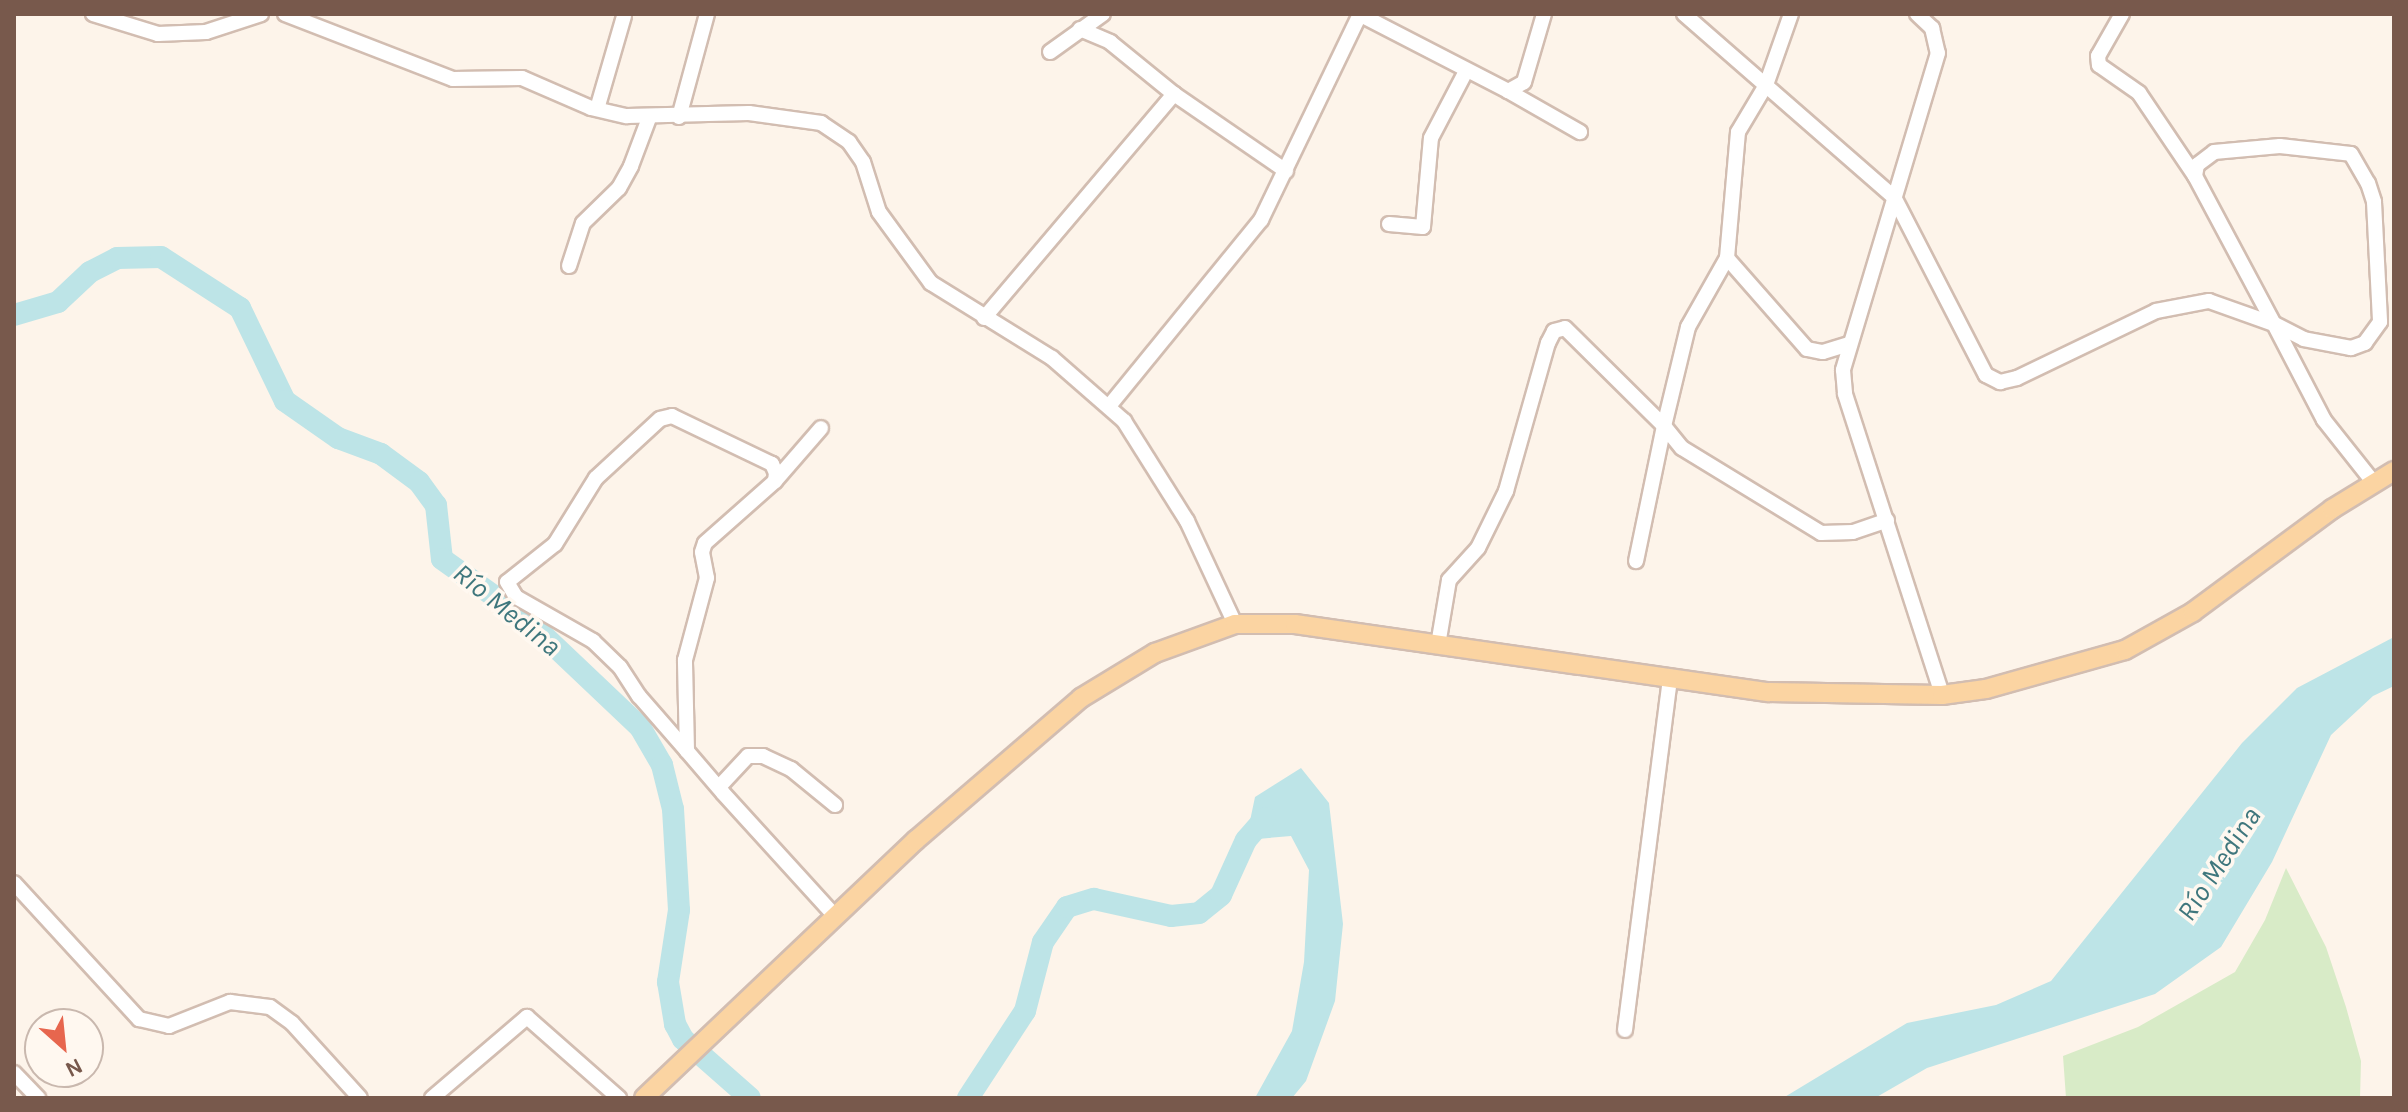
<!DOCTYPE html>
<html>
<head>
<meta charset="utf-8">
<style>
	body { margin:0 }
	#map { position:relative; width:2408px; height:1112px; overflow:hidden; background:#fdf4ea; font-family:Karla,sans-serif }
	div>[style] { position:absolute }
	.green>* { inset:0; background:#d8ebc7 }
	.water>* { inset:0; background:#bde4e7 }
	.river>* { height:22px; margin:-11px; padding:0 11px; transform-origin:11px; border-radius:11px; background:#bde4e7 }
	.roads { filter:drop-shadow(2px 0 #d2bdb1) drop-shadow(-2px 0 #d2bdb1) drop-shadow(0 2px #d2bdb1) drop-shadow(0 -2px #d2bdb1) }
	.minor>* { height:14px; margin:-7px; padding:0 7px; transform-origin:7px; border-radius:7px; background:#fff }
	.major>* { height:18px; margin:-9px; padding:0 9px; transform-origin:9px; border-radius:9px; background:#fbd4a2 }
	span { translate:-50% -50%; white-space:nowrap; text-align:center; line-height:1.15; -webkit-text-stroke:7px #fff8f0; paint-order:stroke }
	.water-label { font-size:28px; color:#3f777d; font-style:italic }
	.frame { position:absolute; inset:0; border:16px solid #78594c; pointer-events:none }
	.north { position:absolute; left:24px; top:1008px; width:80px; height:80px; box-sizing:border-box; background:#fff8f0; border:2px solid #c9b8ae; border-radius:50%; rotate:153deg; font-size:22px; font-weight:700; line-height:32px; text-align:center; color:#78594c }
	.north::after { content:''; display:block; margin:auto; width:28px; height:36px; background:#e7664e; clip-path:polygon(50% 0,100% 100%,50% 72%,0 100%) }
</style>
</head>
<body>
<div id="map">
	<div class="green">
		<div style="clip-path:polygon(2286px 868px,2326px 947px,2346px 1007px,2361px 1061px,2360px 1098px,2066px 1098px,2063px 1056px,2138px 1027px,2235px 972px,2265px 920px)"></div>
	</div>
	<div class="water">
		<div style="clip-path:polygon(2394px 637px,2394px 686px,2373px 696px,2331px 735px,2272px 862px,2221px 947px,2155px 994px,1927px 1068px,1875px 1098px,1783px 1098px,1907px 1023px,1996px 1005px,2051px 981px,2242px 743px,2297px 688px)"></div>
		<div style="clip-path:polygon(1301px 768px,1329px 803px,1343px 924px,1335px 1001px,1306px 1081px,1292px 1098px,1255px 1098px,1292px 1031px,1304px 962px,1309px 870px,1291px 836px,1246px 840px,1255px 797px)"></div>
	</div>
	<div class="river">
		<div style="left:14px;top:315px;width:46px;rotate:-16.5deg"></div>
		<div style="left:58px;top:302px;width:44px;rotate:-43.2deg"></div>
		<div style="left:90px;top:272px;width:30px;rotate:-27deg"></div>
		<div style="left:117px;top:258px;width:44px;rotate:-1.3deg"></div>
		<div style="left:161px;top:257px;width:94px;rotate:32.8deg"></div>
		<div style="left:240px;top:308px;width:103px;rotate:64.2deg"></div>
		<div style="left:285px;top:401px;width:65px;rotate:34.9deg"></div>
		<div style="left:338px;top:438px;width:46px;rotate:20.4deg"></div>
		<div style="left:381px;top:454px;width:47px;rotate:36.4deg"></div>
		<div style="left:419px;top:482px;width:29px;rotate:54deg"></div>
		<div style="left:436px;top:505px;width:54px;rotate:83.7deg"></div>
		<div style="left:442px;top:559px;width:103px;rotate:35.5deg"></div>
		<div style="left:526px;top:619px;width:157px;rotate:43.5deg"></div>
		<div style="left:640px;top:727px;width:44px;rotate:59.9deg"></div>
		<div style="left:662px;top:765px;width:45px;rotate:76deg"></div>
		<div style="left:673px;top:809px;width:101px;rotate:86.6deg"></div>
		<div style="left:679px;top:910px;width:73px;rotate:98.7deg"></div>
		<div style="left:668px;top:982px;width:43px;rotate:80.5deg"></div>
		<div style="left:675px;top:1024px;width:17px;rotate:62deg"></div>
		<div style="left:683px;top:1039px;width:89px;rotate:41.4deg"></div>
		<div style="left:968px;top:1098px;width:104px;rotate:-56.8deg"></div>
		<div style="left:1025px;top:1011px;width:71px;rotate:-75.4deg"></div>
		<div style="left:1043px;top:942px;width:42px;rotate:-55.6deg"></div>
		<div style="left:1067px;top:907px;width:28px;rotate:-17deg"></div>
		<div style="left:1094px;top:899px;width:79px;rotate:12.4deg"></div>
		<div style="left:1171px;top:916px;width:28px;rotate:-6deg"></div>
		<div style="left:1199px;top:913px;width:28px;rotate:-39deg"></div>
		<div style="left:1221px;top:895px;width:60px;rotate:-65.6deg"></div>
		<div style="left:1246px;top:840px;width:29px;rotate:-49deg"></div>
	</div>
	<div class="roads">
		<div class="minor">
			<div style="left:93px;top:14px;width:68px;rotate:17.1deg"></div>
			<div style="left:158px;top:34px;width:48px;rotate:-2.4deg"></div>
			<div style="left:206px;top:32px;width:58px;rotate:-18.1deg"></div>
			<div style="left:285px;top:14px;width:180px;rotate:21.2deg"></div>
			<div style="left:453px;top:79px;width:69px;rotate:-0.8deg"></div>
			<div style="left:522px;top:78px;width:75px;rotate:23.5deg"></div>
			<div style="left:591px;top:108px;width:37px;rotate:13deg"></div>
			<div style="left:627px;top:116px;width:122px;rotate:-1.4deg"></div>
			<div style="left:749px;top:113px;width:73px;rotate:7.9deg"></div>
			<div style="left:821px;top:123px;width:34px;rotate:34deg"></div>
			<div style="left:849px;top:142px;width:24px;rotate:55deg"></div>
			<div style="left:863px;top:162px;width:52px;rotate:72.3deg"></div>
			<div style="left:879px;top:212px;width:88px;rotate:53.8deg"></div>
			<div style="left:931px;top:283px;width:142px;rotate:31.8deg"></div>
			<div style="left:1052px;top:358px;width:96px;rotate:41.2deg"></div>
			<div style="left:1124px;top:421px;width:118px;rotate:57.8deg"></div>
			<div style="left:1187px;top:521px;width:114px;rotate:65deg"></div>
			<div style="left:1359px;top:14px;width:168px;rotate:27.3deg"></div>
			<div style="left:1508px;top:91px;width:18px;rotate:-29deg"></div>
			<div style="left:1524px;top:82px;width:71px;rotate:-73.6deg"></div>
			<div style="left:1684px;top:14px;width:279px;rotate:41.1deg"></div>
			<div style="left:1894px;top:197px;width:200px;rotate:62.7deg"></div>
			<div style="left:1986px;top:375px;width:16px;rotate:27deg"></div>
			<div style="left:2000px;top:382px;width:17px;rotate:-13deg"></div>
			<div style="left:2017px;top:378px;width:154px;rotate:-25.7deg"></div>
			<div style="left:2156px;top:311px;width:54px;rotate:-10.7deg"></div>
			<div style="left:2209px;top:301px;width:69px;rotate:19.5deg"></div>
			<div style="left:2274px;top:324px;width:108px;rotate:62.5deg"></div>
			<div style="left:2324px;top:420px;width:80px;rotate:51.6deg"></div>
			<div style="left:1791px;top:14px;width:75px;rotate:109.4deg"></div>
			<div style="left:1766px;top:85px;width:55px;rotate:120.8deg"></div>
			<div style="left:1738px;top:132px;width:126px;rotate:95deg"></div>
			<div style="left:1727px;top:258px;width:79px;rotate:119.5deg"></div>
			<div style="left:1688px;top:327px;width:102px;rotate:103.6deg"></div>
			<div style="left:1664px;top:426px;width:28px;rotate:51deg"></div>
			<div style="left:1682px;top:448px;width:163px;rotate:31.4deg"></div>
			<div style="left:1821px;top:533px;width:32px;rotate:-2deg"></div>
			<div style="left:1853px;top:532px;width:36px;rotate:-19deg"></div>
			<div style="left:1917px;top:14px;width:21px;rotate:43deg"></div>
			<div style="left:1932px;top:28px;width:26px;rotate:77deg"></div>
			<div style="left:1938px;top:53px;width:331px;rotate:106.7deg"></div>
			<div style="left:1843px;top:370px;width:24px;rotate:85deg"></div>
			<div style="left:1845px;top:394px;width:316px;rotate:72.1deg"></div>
			<div style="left:2122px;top:14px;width:48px;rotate:119.7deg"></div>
			<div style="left:2098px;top:56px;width:9px;rotate:84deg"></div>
			<div style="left:2099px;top:65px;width:49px;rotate:35deg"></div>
			<div style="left:2139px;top:93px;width:100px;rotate:56deg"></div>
			<div style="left:1080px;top:29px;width:33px;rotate:23deg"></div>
			<div style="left:1110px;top:42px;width:82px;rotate:39.1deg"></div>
			<div style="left:1050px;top:52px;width:65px;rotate:-35.6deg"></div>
			<div style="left:1508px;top:91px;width:83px;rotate:29.7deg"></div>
			<div style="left:597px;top:109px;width:97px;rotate:-73.8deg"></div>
			<div style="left:679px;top:117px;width:107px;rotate:-74.8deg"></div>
			<div style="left:2280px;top:146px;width:71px;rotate:6.4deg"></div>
			<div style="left:2351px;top:154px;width:34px;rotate:60deg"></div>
			<div style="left:2368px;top:183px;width:20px;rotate:72deg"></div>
			<div style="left:2374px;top:202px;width:120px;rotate:87.1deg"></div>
			<div style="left:2380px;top:322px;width:26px;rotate:126deg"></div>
			<div style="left:2365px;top:343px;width:15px;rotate:160deg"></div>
			<div style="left:2351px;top:348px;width:48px;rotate:-169.2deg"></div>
			<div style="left:2304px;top:339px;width:34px;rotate:-153deg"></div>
			<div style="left:2274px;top:324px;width:168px;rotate:-118.1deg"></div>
			<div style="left:2195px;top:176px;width:11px;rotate:-80deg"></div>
			<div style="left:2197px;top:165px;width:21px;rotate:-37deg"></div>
			<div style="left:2214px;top:152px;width:66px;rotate:-5.2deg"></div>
			<div style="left:1389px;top:224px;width:34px;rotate:5deg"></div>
			<div style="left:1423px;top:227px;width:89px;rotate:-84.9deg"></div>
			<div style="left:1431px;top:138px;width:76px;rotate:-62.4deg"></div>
			<div style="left:1727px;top:258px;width:121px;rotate:48.7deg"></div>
			<div style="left:1807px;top:349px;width:16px;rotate:11deg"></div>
			<div style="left:1823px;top:352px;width:28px;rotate:-17deg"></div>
			<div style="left:569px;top:266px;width:45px;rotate:-72deg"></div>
			<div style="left:583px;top:223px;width:50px;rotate:-44.2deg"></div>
			<div style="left:619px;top:188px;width:25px;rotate:-61deg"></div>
			<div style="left:631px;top:166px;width:51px;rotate:-69.4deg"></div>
			<div style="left:984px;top:318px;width:294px;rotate:-49.7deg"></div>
			<div style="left:1174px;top:94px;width:136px;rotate:34.5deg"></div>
			<div style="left:1110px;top:405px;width:239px;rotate:-50.8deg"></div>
			<div style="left:1261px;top:220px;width:229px;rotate:-64.3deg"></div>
			<div style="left:775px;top:481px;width:70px;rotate:-49deg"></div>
			<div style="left:1438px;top:645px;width:66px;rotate:-80.4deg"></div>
			<div style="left:1449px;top:580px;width:43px;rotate:-47.8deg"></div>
			<div style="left:1478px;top:548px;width:64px;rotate:-63.8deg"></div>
			<div style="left:1506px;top:491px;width:154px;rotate:-74.2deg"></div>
			<div style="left:1548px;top:343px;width:13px;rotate:-63deg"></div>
			<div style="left:1554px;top:331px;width:11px;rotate:-15deg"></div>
			<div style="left:1565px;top:328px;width:139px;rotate:44.7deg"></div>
			<div style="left:1664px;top:426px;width:138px;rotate:101.7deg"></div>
			<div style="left:687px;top:751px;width:91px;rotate:-91.3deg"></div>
			<div style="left:685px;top:660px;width:85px;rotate:-75deg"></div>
			<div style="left:707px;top:578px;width:26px;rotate:-101deg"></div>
			<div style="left:702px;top:552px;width:9px;rotate:-72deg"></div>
			<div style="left:705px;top:543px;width:94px;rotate:-41.5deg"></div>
			<div style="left:775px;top:481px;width:8px;rotate:-83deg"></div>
			<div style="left:776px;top:473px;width:10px;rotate:-114deg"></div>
			<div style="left:772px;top:464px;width:111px;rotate:-154.4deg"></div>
			<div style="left:672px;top:416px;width:12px;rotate:166deg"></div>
			<div style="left:660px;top:419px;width:87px;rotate:137.3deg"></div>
			<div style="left:596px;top:478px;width:78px;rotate:121.8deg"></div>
			<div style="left:555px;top:544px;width:61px;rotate:141.6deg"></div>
			<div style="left:507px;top:582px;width:17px;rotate:59deg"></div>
			<div style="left:516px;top:597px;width:89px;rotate:29.7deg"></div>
			<div style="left:593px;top:641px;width:37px;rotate:44deg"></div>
			<div style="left:620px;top:667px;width:35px;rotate:57deg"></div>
			<div style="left:639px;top:696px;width:73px;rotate:48.9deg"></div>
			<div style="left:687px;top:751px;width:55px;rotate:49.4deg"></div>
			<div style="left:723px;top:793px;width:168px;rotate:47.7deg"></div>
			<div style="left:719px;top:787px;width:42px;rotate:-46.9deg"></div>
			<div style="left:748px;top:756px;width:15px"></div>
			<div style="left:763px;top:756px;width:31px;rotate:25deg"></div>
			<div style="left:791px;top:769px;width:57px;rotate:39.3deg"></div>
			<div style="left:14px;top:883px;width:185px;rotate:47.4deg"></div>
			<div style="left:139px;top:1019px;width:31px;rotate:13deg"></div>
			<div style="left:169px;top:1026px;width:66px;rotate:-21.5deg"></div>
			<div style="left:230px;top:1002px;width:40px;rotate:7.1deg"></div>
			<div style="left:270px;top:1007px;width:27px;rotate:36deg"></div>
			<div style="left:292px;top:1023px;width:101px;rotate:47.8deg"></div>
			<div style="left:1625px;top:1030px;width:354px;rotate:-82.7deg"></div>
			<div style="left:14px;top:1073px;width:35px;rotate:46deg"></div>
			<div style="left:432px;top:1098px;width:125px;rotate:-40.5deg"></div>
			<div style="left:527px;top:1017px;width:123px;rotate:41.4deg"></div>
		</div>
		<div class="major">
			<div style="left:644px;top:1098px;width:375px;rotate:-43.5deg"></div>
			<div style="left:916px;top:840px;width:218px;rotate:-40.7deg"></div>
			<div style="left:1081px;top:698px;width:87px;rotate:-31.3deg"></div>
			<div style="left:1155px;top:653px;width:85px;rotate:-19.9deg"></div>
			<div style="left:1235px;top:624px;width:60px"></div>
			<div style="left:1295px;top:624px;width:479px;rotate:8.2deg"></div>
			<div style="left:1769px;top:692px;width:173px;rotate:1deg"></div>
			<div style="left:1942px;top:695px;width:44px;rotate:-7.8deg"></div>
			<div style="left:1986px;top:689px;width:144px;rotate:-15.7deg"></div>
			<div style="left:2125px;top:650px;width:78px;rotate:-29.2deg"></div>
			<div style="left:2193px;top:612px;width:173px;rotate:-36.5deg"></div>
			<div style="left:2332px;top:509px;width:73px;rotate:-31.5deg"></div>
		</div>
	</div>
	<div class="water-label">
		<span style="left:507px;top:610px;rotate:39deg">Río Medina</span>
		<span style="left:2219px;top:864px;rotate:-57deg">Río Medina</span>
	</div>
	<div class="frame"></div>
	<div class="north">N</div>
</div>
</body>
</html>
